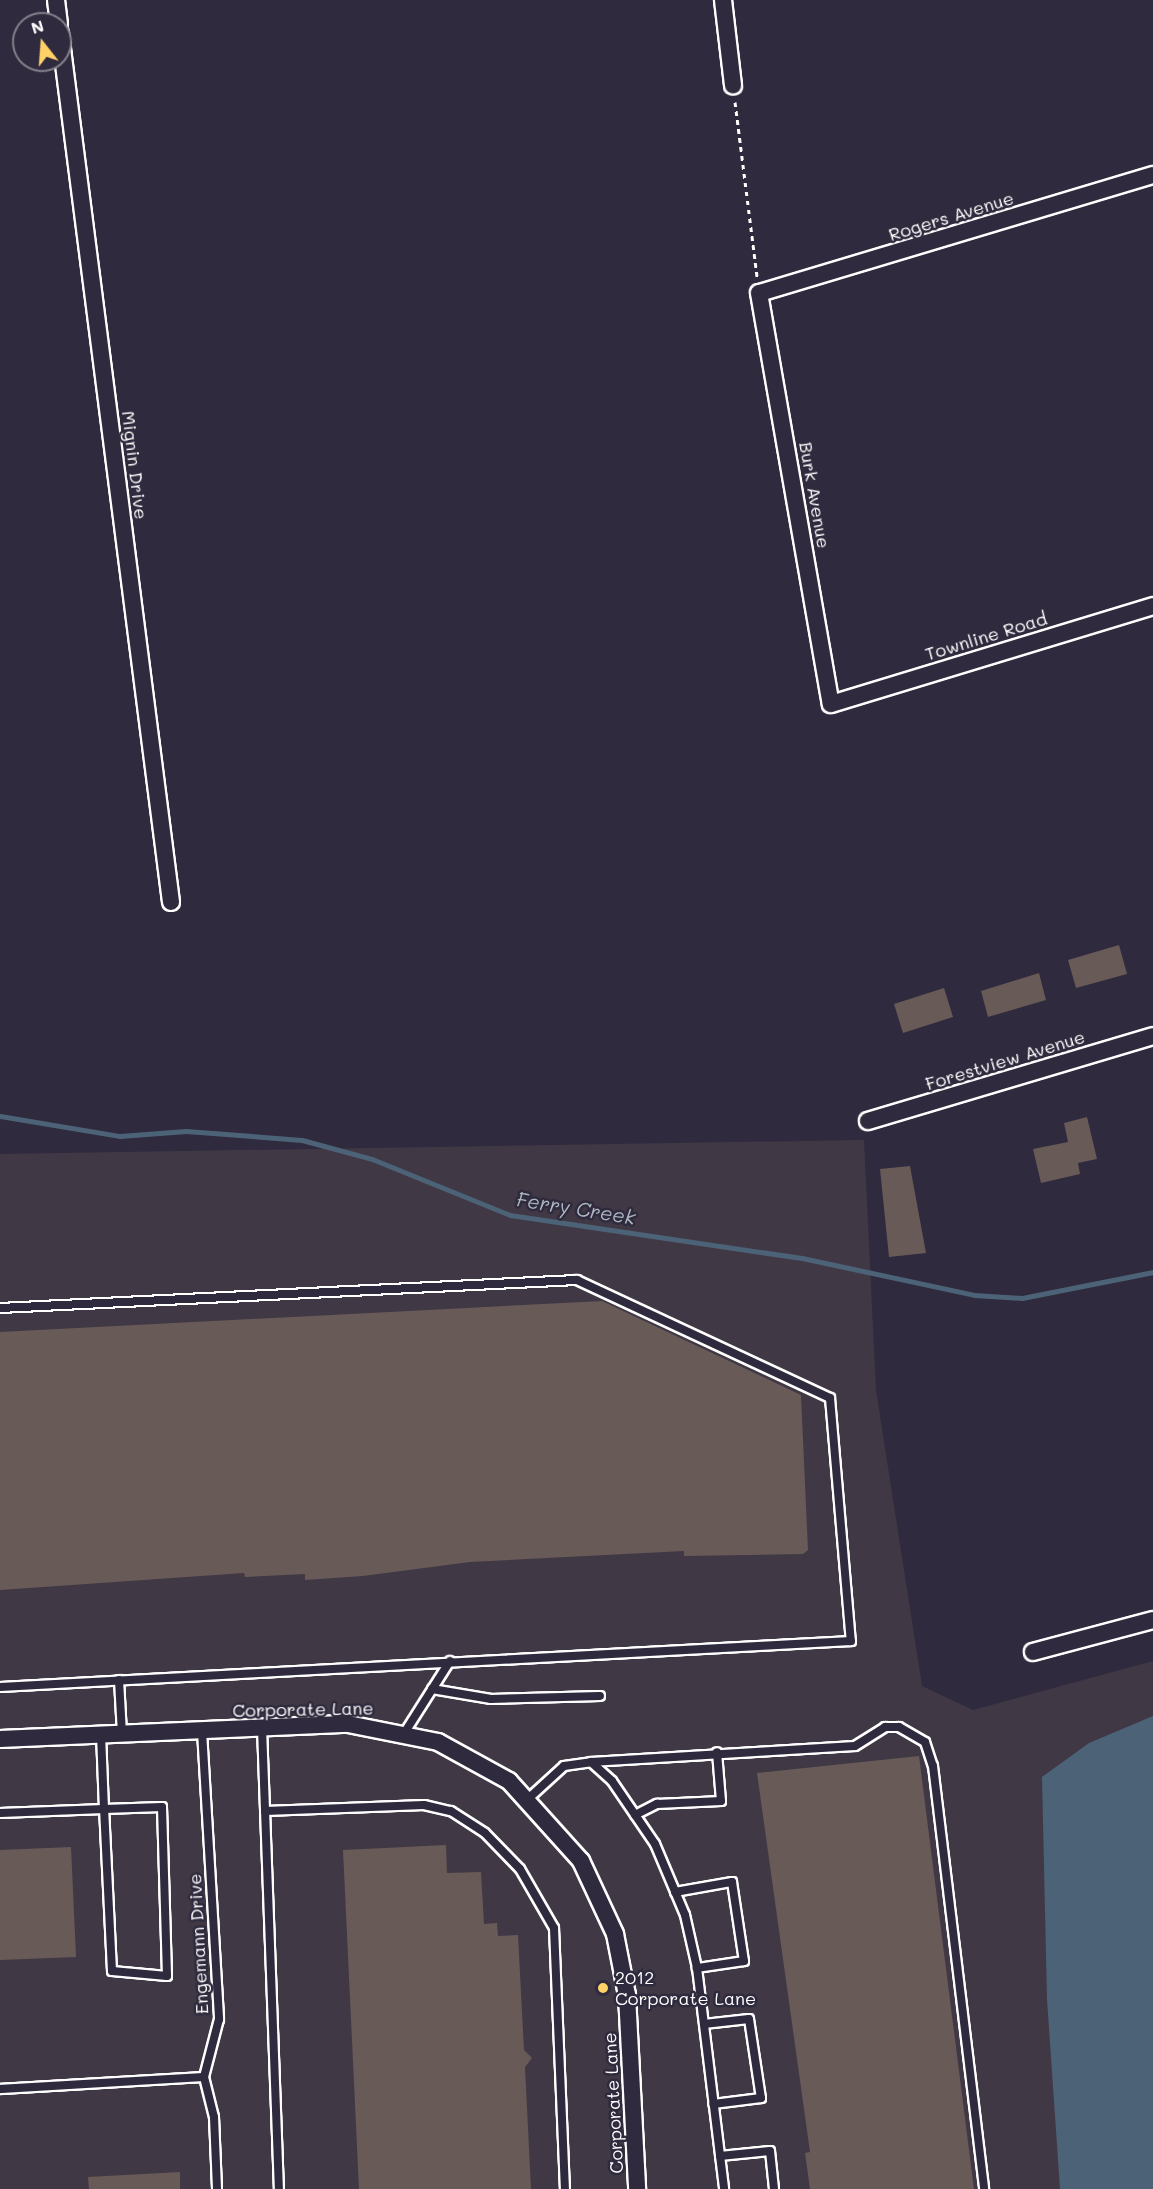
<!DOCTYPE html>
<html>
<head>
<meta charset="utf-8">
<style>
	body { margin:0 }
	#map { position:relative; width:1153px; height:2189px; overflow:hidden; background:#2f2a3d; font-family:Mali,sans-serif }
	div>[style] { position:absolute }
	.built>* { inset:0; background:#403845 }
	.water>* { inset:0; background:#4c6277 }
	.stream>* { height:5px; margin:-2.5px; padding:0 2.5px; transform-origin:2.5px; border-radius:2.5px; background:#4c6277 }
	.building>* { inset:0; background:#685a57 }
	.path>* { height:3px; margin-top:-1.5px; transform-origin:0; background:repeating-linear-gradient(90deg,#fff 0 4.5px,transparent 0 9px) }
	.roads { filter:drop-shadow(2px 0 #fff) drop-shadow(-2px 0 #fff) drop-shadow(0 2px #fff) drop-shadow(0 -2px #fff) }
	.service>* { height:8px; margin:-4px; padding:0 4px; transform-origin:4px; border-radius:4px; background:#2f2a3d }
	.minor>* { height:16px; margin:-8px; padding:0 8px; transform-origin:8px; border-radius:8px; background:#2f2a3d }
	.dots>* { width:16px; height:16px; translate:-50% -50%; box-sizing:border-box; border:3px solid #2f2a3d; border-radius:50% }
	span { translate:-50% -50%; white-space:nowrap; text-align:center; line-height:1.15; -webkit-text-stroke:5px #2f2a3d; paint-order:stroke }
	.street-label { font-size:18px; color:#fff }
	.poi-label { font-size:18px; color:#fff }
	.left { translate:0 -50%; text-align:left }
	.water-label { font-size:20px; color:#aeb8c2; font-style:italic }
	.north { position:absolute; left:12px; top:12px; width:60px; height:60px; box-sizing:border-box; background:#2f2a3d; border:2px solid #827f8b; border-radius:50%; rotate:343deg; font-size:16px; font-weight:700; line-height:24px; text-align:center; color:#fff }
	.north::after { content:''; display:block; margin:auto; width:21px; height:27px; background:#ffd166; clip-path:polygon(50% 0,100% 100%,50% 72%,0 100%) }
</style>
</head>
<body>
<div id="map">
	<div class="built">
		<div style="clip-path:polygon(864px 1140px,876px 1390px,922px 1686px,973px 1710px,1153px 1661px,1153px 2189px,0 2189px,0 1154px)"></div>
	</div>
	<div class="water">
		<div style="clip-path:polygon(1153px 1716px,1153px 2189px,1060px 2189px,1047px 1999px,1042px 1777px,1089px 1743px)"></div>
	</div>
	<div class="stream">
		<div style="left:0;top:1116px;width:122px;rotate:9.5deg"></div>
		<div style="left:120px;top:1136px;width:66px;rotate:-4.3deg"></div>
		<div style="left:186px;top:1131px;width:116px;rotate:4.4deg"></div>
		<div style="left:302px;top:1140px;width:73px;rotate:15.2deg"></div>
		<div style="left:372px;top:1159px;width:149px;rotate:22.1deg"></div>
		<div style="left:510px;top:1215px;width:295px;rotate:8.4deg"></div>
		<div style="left:802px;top:1258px;width:176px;rotate:12.1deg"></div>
		<div style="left:974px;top:1295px;width:48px;rotate:3.6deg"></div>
		<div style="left:1022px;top:1298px;width:134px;rotate:-11.2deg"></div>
	</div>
	<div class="building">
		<div style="clip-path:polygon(1119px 945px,1127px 974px,1076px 988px,1068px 960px)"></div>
		<div style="clip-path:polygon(1039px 973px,1046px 1000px,988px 1017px,981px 991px)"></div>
		<div style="clip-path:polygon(944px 988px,953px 1017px,903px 1033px,894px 1004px)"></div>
		<div style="clip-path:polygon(1087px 1117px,1097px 1159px,1078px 1163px,1080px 1174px,1041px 1183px,1033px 1149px,1068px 1142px,1064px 1123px)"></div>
		<div style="clip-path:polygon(910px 1166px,926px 1253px,889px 1257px,880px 1169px)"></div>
		<div style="clip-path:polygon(602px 1301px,801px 1395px,808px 1550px,803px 1554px,684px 1556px,684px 1551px,470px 1562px,363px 1576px,305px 1580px,305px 1574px,245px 1577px,244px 1573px,0 1590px,0 1332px)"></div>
		<div style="clip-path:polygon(919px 1756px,974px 2189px,810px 2189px,805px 2153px,810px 2152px,757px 1773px)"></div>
		<div style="clip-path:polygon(446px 1845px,447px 1873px,481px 1872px,484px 1924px,497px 1923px,498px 1936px,518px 1935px,524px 2050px,532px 2058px,525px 2067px,531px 2189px,359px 2189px,343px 1850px)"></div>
		<div style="clip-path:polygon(71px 1847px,76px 1957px,0 1960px,0 1850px)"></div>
		<div style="clip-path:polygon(180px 2172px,180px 2189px,89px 2189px,88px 2177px)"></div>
	</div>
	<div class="path">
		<div style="left:735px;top:102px;width:176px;rotate:82.8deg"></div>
	</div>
	<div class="roads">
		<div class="service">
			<div style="left:0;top:1308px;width:578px;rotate:-2.78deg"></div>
			<div style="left:577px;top:1280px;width:279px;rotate:25deg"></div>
			<div style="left:830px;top:1398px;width:244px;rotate:85.1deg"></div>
			<div style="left:851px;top:1641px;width:852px;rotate:176.91deg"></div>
			<div style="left:119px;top:1680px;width:54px;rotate:86.8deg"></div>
			<div style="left:432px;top:1689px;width:60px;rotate:9.6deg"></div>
			<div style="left:491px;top:1699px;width:109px;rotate:-1.6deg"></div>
			<div style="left:262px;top:1728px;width:461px;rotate:87.9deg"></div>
			<div style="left:202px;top:1731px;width:289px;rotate:86.6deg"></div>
			<div style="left:219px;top:2019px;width:60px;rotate:104.5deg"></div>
			<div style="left:204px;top:2077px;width:41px;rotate:76deg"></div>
			<div style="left:214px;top:2117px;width:72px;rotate:87.6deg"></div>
			<div style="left:405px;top:1732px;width:84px;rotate:-57.6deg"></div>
			<div style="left:591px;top:1762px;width:264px;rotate:-3.5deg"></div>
			<div style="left:855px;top:1746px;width:36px;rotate:-32deg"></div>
			<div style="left:885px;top:1727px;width:14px"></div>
			<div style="left:899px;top:1727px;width:30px;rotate:30deg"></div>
			<div style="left:925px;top:1742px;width:25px;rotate:72deg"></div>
			<div style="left:933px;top:1766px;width:426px;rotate:83.1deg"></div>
			<div style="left:529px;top:1798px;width:47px;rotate:-42.4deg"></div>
			<div style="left:564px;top:1766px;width:27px;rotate:-8deg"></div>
			<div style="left:591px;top:1762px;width:28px;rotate:42deg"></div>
			<div style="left:612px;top:1781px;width:76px;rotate:55.7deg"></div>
			<div style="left:655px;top:1844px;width:77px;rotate:67.1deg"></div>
			<div style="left:685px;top:1915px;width:54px;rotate:77.2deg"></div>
			<div style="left:697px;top:1968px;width:223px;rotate:83deg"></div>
			<div style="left:265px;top:1811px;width:159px;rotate:-2.2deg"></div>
			<div style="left:424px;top:1805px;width:28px;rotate:13deg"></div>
			<div style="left:451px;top:1811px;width:40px;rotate:32.9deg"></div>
			<div style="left:485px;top:1833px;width:50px;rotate:45.8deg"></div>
			<div style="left:520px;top:1869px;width:68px;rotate:60deg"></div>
			<div style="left:554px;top:1928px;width:261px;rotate:87.6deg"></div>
			<div style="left:0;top:1813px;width:104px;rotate:-2.2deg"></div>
			<div style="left:104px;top:1809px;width:58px;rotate:-2deg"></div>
			<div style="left:162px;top:1807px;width:169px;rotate:88.3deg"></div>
			<div style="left:167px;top:1976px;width:55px;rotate:-174.8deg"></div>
			<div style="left:112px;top:1971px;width:162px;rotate:-92.8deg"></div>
			<div style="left:104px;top:1809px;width:74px;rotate:-92.3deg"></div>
			<div style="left:635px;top:1815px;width:25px;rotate:-27deg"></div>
			<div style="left:657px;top:1804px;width:64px;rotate:-2.7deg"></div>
			<div style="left:721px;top:1801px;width:49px;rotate:-94.7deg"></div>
			<div style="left:675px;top:1892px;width:58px;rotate:-10deg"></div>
			<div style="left:732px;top:1882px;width:80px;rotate:81.4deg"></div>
			<div style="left:744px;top:1961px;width:48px;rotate:171.5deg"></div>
			<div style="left:704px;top:2024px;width:45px;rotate:-6.3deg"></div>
			<div style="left:749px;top:2019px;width:80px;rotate:81.4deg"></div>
			<div style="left:761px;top:2098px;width:48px;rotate:172.9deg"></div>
			<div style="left:0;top:2089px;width:204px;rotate:-3.4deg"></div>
			<div style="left:720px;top:2156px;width:50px;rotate:-5.7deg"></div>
			<div style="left:770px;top:2151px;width:38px;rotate:84deg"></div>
		</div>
		<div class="minor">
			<div style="left:56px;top:0;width:24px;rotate:83deg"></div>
			<div style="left:723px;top:0;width:86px;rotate:83.3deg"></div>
			<div style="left:60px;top:33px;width:876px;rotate:82.72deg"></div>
			<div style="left:1153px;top:175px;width:411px;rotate:163.3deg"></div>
			<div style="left:759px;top:293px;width:417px;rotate:80.1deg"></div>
			<div style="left:831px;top:704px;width:337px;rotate:-16.9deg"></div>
			<div style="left:868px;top:1121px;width:297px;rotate:-16.6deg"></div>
			<div style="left:1033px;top:1652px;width:124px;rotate:-14.9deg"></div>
			<div style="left:0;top:1739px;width:348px;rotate:-2.5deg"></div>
			<div style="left:348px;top:1724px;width:92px;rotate:11.3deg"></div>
			<div style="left:438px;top:1742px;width:81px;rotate:28.8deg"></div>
			<div style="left:509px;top:1781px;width:108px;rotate:48deg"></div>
			<div style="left:581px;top:1861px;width:81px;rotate:65deg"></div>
			<div style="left:615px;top:1934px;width:62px;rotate:78.9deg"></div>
			<div style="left:627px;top:1995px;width:194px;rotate:87deg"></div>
		</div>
	</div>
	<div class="dots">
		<div style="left:603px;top:1988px;background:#ffd166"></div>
	</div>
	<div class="street-label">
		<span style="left:951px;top:216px;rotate:-17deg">Rogers Avenue</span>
		<span style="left:135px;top:465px;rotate:83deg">Mignin Drive</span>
		<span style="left:815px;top:495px;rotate:80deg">Burk Avenue</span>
		<span style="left:986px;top:636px;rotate:-17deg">Townline Road</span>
		<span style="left:1005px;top:1060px;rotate:-17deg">Forestview Avenue</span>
		<span style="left:303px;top:1709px;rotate:-1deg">Corporate Lane</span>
		<span style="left:198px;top:1944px;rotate:-93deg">Engemann Drive</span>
		<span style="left:613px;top:2103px;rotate:-93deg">Corporate Lane</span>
	</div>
	<div class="poi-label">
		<span class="left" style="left:615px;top:1988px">2012<br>Corporate Lane</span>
	</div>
	<div class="water-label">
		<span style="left:576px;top:1208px;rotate:9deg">Ferry Creek</span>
	</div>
	<div class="north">N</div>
</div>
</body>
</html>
